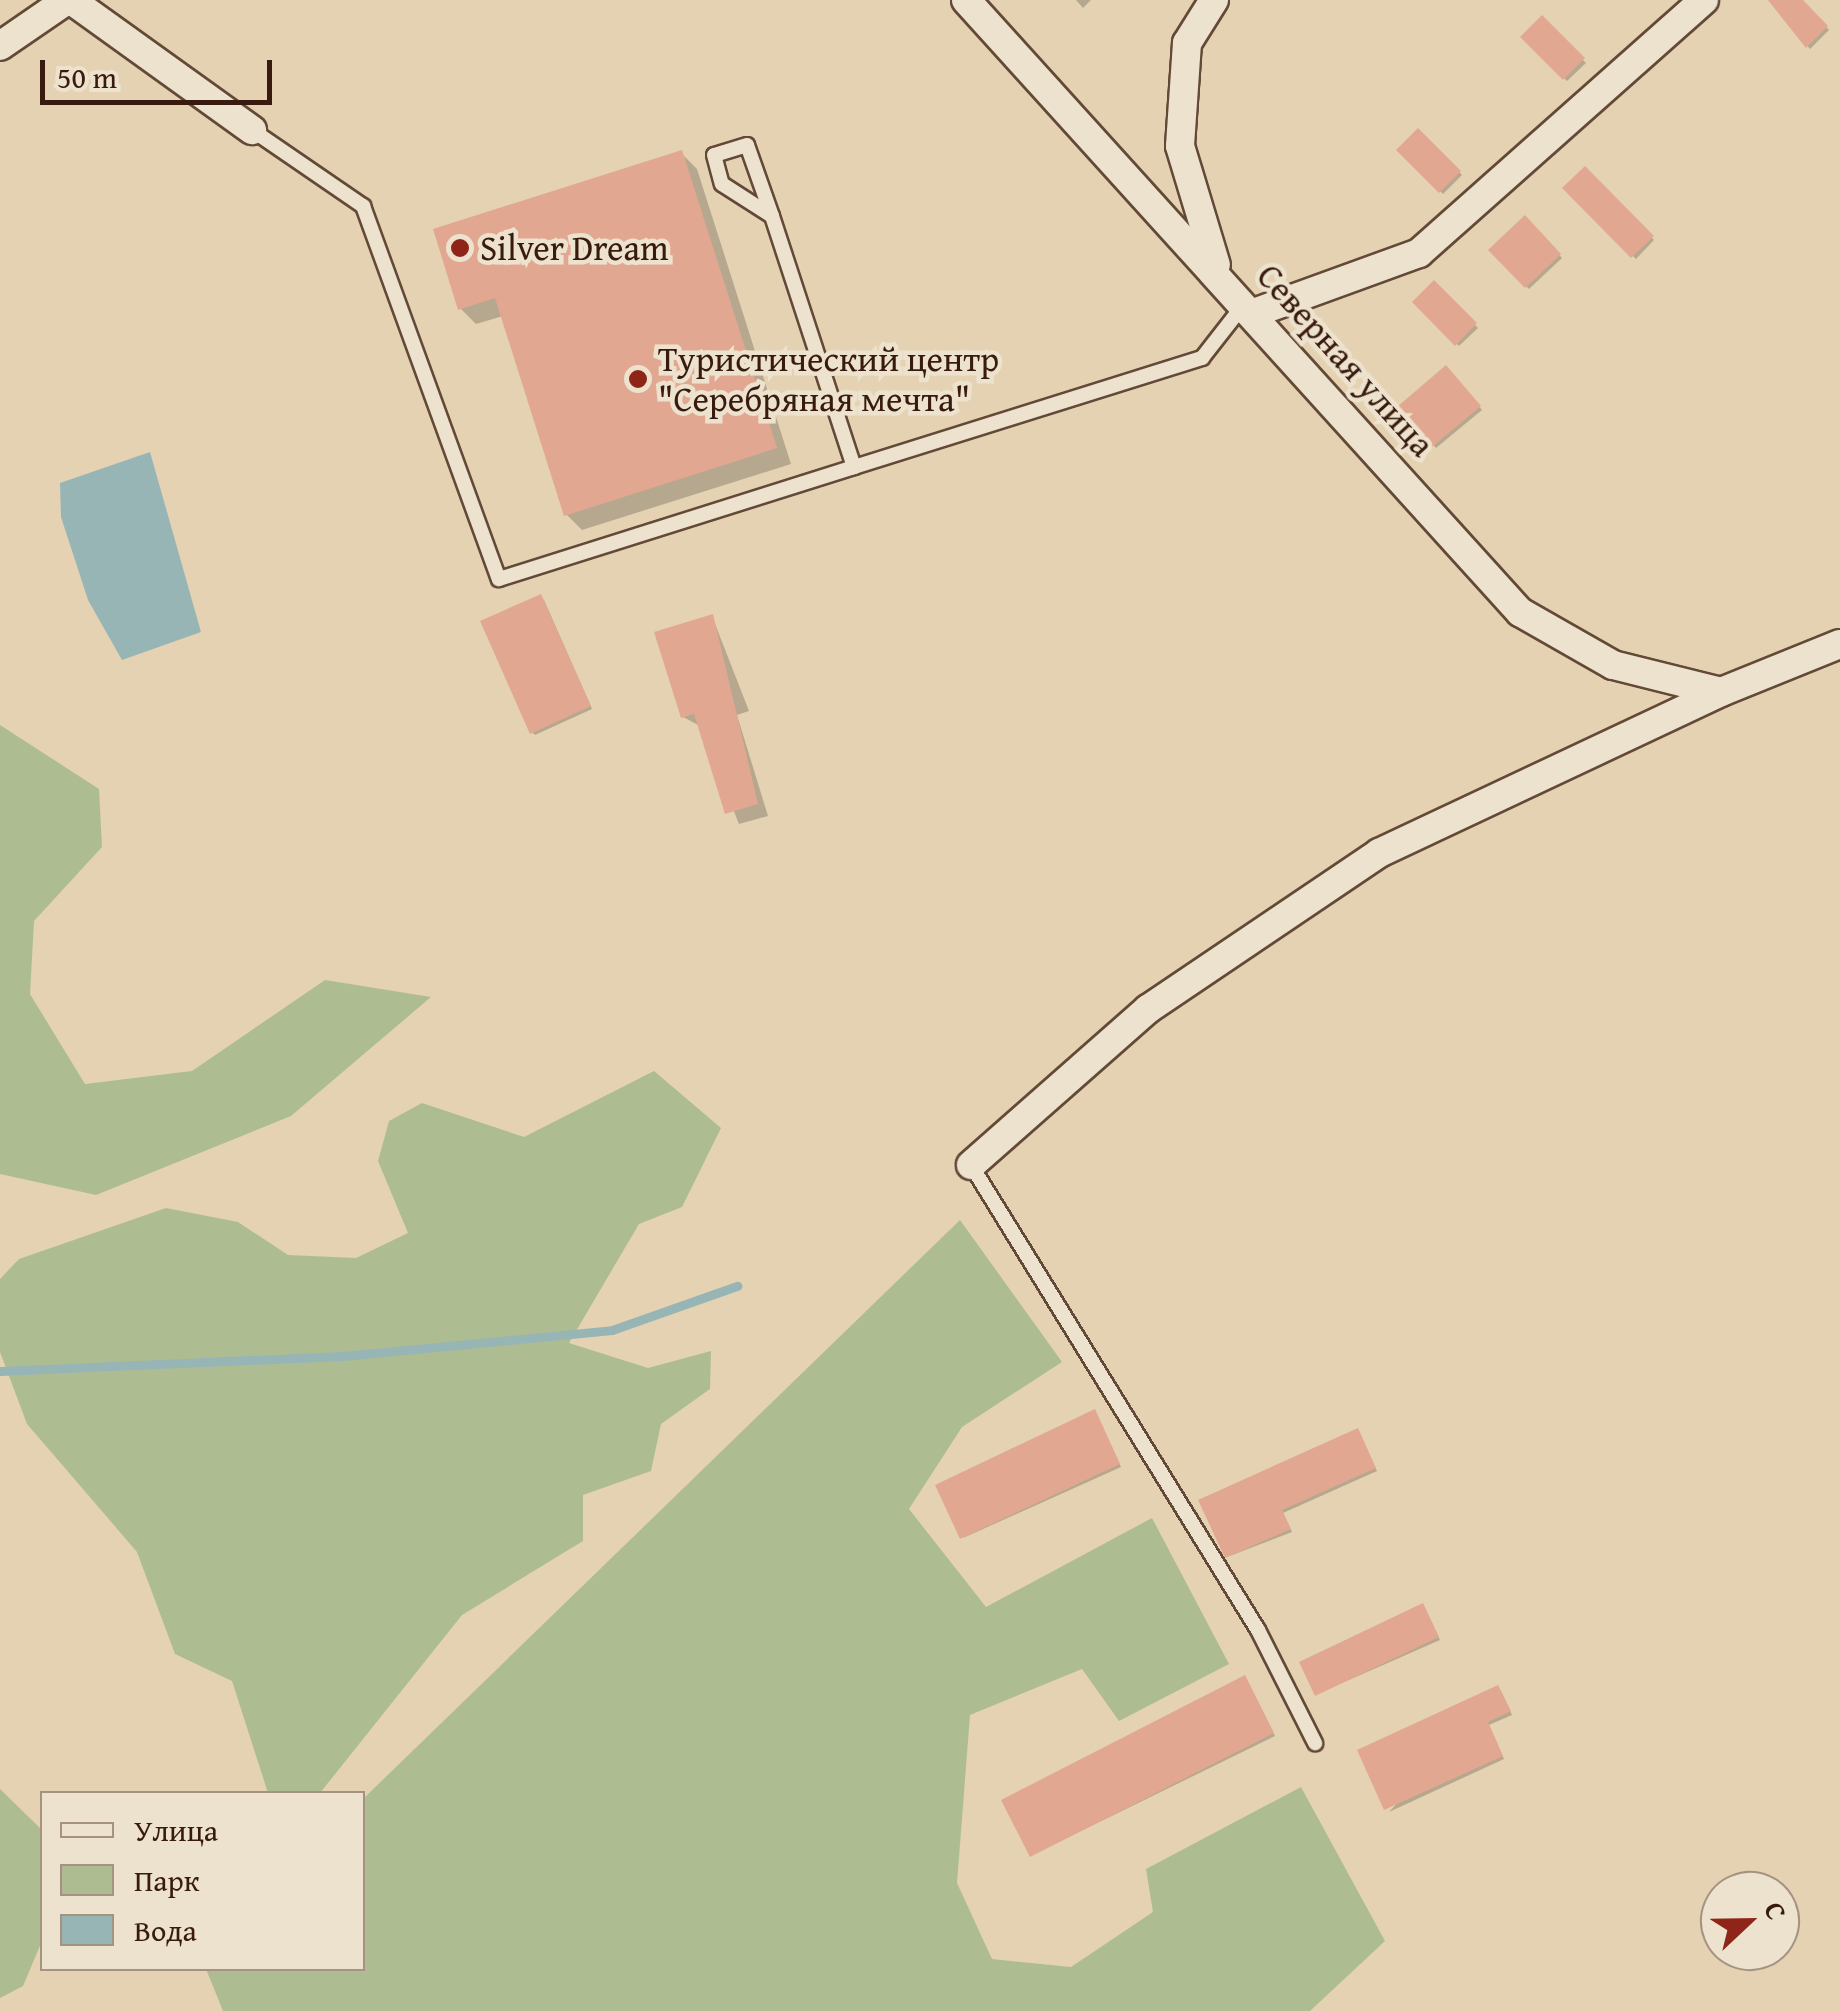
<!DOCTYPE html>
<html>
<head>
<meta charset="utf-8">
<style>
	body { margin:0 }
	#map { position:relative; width:1840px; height:2011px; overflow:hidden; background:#e4d2b2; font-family:"Gentium Book Plus",serif }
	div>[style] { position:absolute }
	.green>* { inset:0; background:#aebd91 }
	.water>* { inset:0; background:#98b5b6 }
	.shadow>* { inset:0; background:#0003 }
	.stream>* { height:9px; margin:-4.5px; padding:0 4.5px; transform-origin:4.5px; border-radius:4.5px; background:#98b5b6 }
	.building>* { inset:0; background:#e2a791 }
	.roads { filter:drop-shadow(2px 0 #634937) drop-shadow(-2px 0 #634937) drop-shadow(0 2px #634937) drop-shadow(0 -2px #634937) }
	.service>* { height:14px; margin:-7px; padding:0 7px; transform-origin:7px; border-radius:7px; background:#ede2cd }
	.minor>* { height:28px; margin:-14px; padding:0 14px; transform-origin:14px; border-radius:14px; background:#ede2cd }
	.dots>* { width:28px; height:28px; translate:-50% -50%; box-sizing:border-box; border:5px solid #ede2cd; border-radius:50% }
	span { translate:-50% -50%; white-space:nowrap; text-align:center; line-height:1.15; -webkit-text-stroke:9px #ede2cd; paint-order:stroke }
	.poi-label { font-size:35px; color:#381b0e }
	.left { translate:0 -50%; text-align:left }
	.street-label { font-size:35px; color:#381b0e }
	.legend { position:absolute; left:40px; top:1791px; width:325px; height:180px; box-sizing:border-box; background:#ede2cd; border:2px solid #a59281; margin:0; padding:12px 18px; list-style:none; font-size:30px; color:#381b0e }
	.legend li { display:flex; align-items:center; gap:20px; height:50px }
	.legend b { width:50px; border:2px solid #a59281 }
	.north { position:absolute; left:1700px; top:1871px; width:100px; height:100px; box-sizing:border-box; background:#ede2cd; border:2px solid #a59281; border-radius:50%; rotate:68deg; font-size:28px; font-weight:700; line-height:40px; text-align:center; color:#381b0e }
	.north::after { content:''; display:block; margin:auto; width:35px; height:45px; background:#8f2418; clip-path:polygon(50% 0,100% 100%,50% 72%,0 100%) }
	.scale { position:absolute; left:40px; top:60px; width:232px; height:45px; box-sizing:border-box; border:5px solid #381b0e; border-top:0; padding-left:12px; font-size:30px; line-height:35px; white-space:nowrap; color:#381b0e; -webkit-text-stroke:8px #ede2cd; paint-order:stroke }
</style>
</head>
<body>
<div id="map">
	<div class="green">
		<div style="clip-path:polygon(0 725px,99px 789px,102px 847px,34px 921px,30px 994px,85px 1084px,192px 1071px,325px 980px,431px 997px,291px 1116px,96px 1195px,0 1174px)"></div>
		<div style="clip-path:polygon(654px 1071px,721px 1128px,682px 1207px,639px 1224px,569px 1343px,648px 1368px,711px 1351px,710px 1389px,661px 1424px,651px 1471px,583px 1495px,583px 1541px,462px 1615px,320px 1793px,268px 1793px,232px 1681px,175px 1654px,137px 1552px,27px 1424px,0 1352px,0 1279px,19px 1259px,166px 1208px,238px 1222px,288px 1255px,356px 1258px,408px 1233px,378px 1161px,389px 1121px,422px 1103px,524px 1137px)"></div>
		<div style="clip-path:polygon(960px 1220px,1062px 1362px,962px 1427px,909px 1509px,986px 1607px,1152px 1518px,1229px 1664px,1119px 1721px,1082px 1669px,970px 1715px,957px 1883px,992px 1959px,1071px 1967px,1153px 1912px,1146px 1869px,1301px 1787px,1385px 1941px,1310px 2011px,223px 2011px,206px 1969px,362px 1968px,363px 1799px)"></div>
		<div style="clip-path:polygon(0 1789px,42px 1830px,42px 1941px,23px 1986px,0 1998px)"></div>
	</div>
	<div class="water">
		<div style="clip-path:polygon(150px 452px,201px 632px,122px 660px,88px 600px,61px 517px,60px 483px)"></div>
	</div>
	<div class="shadow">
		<div style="clip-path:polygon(1076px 0,1091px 0,1083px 8px)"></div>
		<div style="clip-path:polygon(1771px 0,1799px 0,1829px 30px,1810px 49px)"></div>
		<div style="clip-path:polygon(1542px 18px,1586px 63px,1567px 81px,1524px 37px)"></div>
		<div style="clip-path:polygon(1418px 131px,1462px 175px,1443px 194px,1399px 150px)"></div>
		<div style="clip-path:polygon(681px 153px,697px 169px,791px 464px,582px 530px,566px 514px,503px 316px,476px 324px,460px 308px)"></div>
		<div style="clip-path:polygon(1585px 170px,1654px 240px,1636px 259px,1566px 188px)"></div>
		<div style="clip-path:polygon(1525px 218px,1562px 258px,1529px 289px,1492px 250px)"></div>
		<div style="clip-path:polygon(1434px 284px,1478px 328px,1459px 346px,1416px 302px)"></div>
		<div style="clip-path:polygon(1446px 369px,1482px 410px,1436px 448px,1401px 407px)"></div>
		<div style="clip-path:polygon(544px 600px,592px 709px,535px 735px,532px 732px)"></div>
		<div style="clip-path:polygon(712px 616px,749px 711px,737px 715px,768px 816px,739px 824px,700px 726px,683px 717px)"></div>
		<div style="clip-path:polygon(1097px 1415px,1121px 1467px,963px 1538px)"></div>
		<div style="clip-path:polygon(1358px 1431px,1377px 1471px,1283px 1513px,1292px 1532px,1227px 1557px,1202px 1501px)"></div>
		<div style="clip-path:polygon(1425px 1609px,1440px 1640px,1317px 1694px)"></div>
		<div style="clip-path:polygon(1247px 1681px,1275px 1736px,1032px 1855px)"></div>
		<div style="clip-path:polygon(1501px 1691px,1512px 1715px,1489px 1725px,1504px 1759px,1389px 1812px)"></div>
	</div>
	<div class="stream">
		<div style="left:0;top:1371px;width:343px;rotate:-2.5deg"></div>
		<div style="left:343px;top:1356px;width:270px;rotate:-5.5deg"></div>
		<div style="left:612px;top:1330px;width:133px;rotate:-19.4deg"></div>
	</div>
	<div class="building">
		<div style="clip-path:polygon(1768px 0,1803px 0,1828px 26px,1806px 48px)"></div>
		<div style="clip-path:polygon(1542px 15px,1585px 58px,1563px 80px,1520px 37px)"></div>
		<div style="clip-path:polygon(1418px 128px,1461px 171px,1439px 193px,1396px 150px)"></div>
		<div style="clip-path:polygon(682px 150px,777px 448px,564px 516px,495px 298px,458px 310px,433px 229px)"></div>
		<div style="clip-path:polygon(1585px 166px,1654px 236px,1631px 258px,1562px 188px)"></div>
		<div style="clip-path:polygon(1525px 215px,1561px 254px,1525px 288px,1488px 250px)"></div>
		<div style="clip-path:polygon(1434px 280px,1477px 323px,1455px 346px,1412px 302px)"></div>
		<div style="clip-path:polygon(1446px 365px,1481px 406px,1432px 447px,1397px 407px)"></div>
		<div style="clip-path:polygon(541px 594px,591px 706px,530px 734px,480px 621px)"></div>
		<div style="clip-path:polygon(713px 614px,758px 804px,725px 814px,694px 714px,681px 718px,654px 632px)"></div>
		<div style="clip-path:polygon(1095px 1409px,1120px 1464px,960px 1539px,935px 1485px)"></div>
		<div style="clip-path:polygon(1358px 1428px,1376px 1468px,1282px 1510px,1291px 1529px,1225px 1558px,1198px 1500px)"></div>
		<div style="clip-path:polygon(1423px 1603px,1439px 1637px,1315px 1696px,1299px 1662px)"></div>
		<div style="clip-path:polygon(1245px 1675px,1274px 1733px,1030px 1857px,1001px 1800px)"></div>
		<div style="clip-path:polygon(1498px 1685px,1511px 1711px,1488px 1722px,1503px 1756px,1384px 1810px,1357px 1750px)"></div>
	</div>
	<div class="roads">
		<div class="service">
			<div style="left:252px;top:130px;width:135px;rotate:34.4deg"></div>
			<div style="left:363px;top:206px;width:397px;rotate:70deg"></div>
			<div style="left:499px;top:579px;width:372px;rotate:-17.5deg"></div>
			<div style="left:854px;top:467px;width:264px;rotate:-108.1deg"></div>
			<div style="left:772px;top:216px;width:75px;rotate:-109.4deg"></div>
			<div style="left:747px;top:145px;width:34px;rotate:163deg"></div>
			<div style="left:714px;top:155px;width:30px;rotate:75deg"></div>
			<div style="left:722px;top:184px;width:59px;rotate:32.6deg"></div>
			<div style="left:854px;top:467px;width:365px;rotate:-17.4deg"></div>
			<div style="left:1202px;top:358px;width:70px;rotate:-52deg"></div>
			<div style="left:971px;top:1165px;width:546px;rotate:58.32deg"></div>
			<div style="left:1258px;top:1630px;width:127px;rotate:63.2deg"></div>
		</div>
		<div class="minor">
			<div style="left:71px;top:0;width:223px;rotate:35.7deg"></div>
			<div style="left:966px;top:0;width:826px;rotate:47.85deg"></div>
			<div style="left:1520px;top:612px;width:107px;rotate:29.7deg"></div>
			<div style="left:1613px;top:665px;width:111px;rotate:14deg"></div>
			<div style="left:1721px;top:692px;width:128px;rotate:-22deg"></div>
			<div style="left:1214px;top:0;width:51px;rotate:122.1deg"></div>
			<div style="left:1187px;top:43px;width:103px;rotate:93.9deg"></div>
			<div style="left:1180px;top:146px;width:124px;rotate:73.2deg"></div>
			<div style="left:0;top:46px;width:81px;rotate:-34.5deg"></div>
			<div style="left:1254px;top:313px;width:176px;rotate:-20deg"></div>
			<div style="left:1419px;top:253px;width:381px;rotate:-41.6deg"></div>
			<div style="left:971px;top:1165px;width:236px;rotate:-41.4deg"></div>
			<div style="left:1148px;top:1009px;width:279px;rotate:-34deg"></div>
			<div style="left:1379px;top:853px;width:378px;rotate:-25.2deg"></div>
		</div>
	</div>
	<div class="dots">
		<div style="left:460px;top:248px;background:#8f2418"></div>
		<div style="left:638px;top:379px;background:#8f2418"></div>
	</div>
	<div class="poi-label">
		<span class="left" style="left:480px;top:248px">Silver Dream</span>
		<span class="left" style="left:658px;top:379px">Туристический центр<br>"Серебряная мечта"</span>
	</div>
	<div class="street-label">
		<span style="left:1346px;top:360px;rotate:48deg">Северная улица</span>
	</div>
	<ul class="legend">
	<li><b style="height:12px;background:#ede2cd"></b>Улица</li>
	<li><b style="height:28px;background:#aebd91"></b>Парк</li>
	<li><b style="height:28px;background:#98b5b6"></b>Вода</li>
	</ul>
	<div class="north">С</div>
	<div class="scale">50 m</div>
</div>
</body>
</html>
